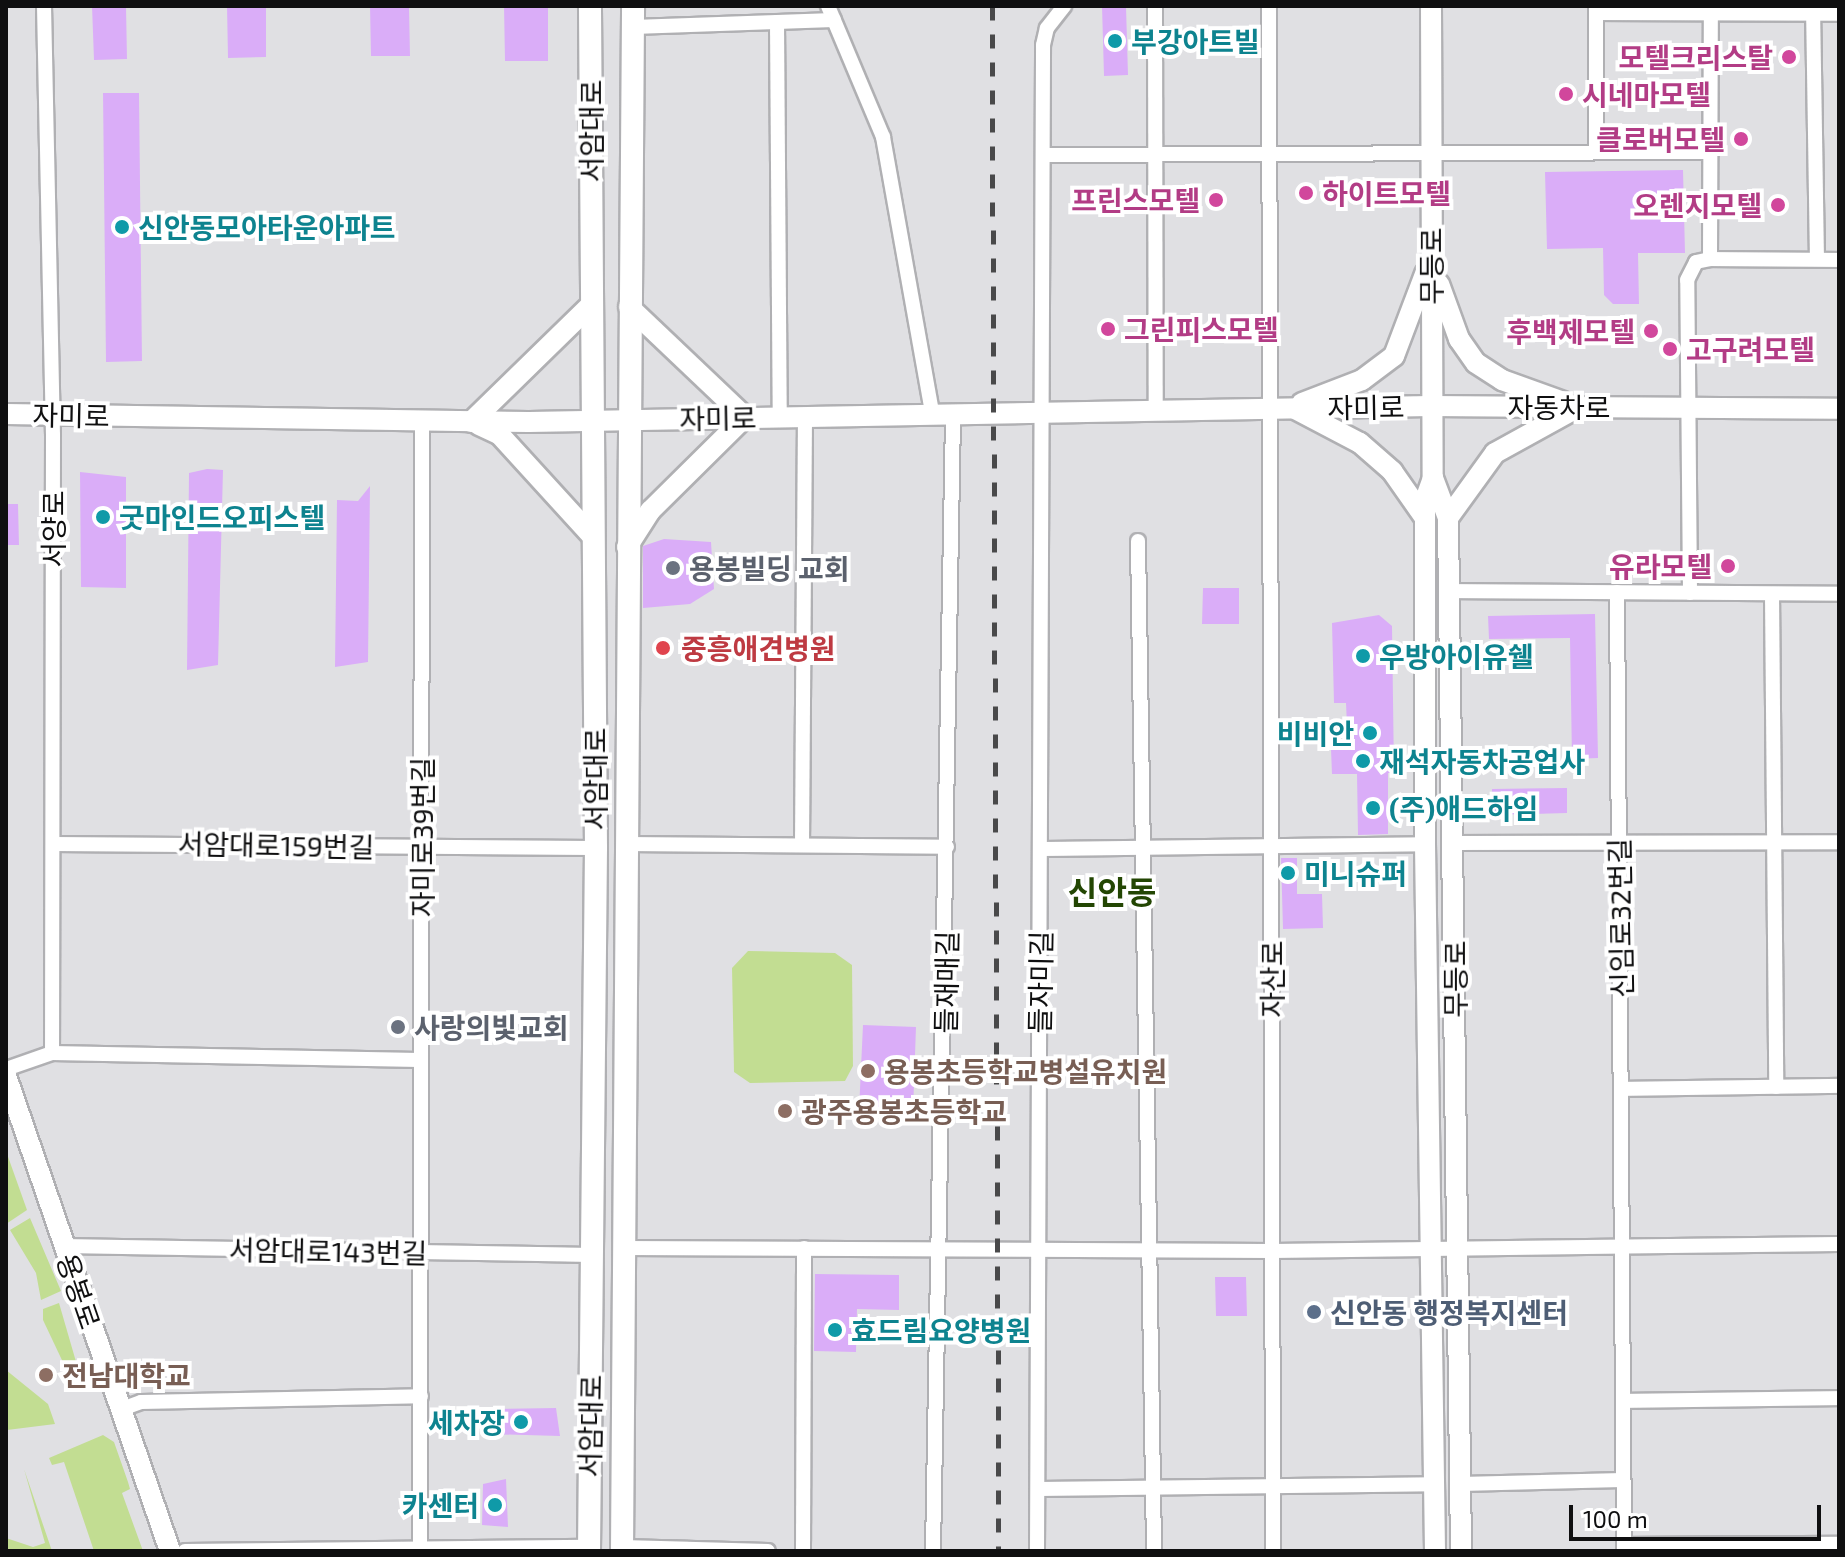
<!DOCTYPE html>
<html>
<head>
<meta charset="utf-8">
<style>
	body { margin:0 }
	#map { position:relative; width:1845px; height:1557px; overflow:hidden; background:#e0e0e3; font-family:"Exo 2","Noto Sans KR",sans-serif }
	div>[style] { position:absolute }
	.green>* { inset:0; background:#c2dd92 }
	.building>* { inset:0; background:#daadf8 }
	.roads { filter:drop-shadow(2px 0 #b0b0b3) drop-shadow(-2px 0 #b0b0b3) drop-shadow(0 2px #b0b0b3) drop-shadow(0 -2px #b0b0b3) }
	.street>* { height:14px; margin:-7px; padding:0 7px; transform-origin:7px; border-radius:7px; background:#fff }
	.secondary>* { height:20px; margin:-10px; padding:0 10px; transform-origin:10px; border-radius:10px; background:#fff }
	.primary>* { height:22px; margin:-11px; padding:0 11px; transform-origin:11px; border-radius:11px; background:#fff }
	.rail>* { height:5px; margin-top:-2.5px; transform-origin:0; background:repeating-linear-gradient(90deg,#49494a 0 14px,transparent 0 28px) }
	.dots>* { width:22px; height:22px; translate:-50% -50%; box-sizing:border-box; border:4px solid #fff; border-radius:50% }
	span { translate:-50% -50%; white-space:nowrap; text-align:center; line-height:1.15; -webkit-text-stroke:8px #fff; paint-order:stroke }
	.culture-label { font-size:28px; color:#0d838f; font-weight:700 }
	.left { translate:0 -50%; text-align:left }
	.right { translate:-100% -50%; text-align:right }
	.hotel-label { font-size:28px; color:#b23c85; font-weight:700 }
	.street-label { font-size:28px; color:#0f0f10 }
	.worship-label { font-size:28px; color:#5b616d; font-weight:700 }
	.health-label { font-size:28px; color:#be3a42; font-weight:700 }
	.education-label { font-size:28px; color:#785e54; font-weight:700 }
	.service-label { font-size:28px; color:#4e5e75; font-weight:700 }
	.quarter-label { font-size:32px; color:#234603; font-weight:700 }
	.frame { position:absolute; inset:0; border:8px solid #0f0f10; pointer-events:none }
	.scale { position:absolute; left:1569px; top:1505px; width:252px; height:36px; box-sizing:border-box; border:4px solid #0f0f10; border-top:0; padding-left:10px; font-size:24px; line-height:28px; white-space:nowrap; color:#0f0f10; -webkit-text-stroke:6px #fff; paint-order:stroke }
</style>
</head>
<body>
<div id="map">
	<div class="green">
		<div style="clip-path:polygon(748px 951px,835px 953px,852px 965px,853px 1066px,845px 1081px,750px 1083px,734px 1072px,732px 968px)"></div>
		<div style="clip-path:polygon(6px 1151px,27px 1210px,6px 1224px)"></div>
		<div style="clip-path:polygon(30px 1218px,61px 1291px,41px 1300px,36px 1273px,10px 1230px)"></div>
		<div style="clip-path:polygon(59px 1303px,79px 1372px,69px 1375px,43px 1320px,43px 1309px)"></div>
		<div style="clip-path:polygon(6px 1370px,48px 1404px,55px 1424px,7px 1430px)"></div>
		<div style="clip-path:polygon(103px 1435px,114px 1442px,128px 1482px,130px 1489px,122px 1493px,143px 1551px,94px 1551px,64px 1462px,52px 1465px,49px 1458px)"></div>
		<div style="clip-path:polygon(24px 1469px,52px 1551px,53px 1551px,6px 1551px,6px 1538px,33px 1547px,45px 1543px)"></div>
	</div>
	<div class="building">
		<div style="clip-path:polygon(92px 6px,126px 6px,127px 59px,94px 60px)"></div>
		<div style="clip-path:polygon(227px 6px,266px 6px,266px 57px,228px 58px)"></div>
		<div style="clip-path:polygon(370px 6px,409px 6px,410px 56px,371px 56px)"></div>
		<div style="clip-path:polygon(504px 6px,548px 6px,548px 61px,505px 61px)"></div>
		<div style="clip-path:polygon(1102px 6px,1126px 6px,1128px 75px,1104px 76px)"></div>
		<div style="clip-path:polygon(103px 93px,139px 93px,142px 361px,106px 362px)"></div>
		<div style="clip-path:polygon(1683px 170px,1685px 253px,1638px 253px,1639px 304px,1613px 304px,1604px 295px,1603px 248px,1547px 249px,1545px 172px)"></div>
		<div style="clip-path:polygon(207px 469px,223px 470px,218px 665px,187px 670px,189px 473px)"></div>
		<div style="clip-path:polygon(80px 472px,126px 477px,126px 588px,81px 587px)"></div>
		<div style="clip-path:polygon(370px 486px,368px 662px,335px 667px,337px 500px,358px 501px)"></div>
		<div style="clip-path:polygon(6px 504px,18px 504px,19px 545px,6px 545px)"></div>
		<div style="clip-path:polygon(664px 539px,711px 542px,714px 589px,690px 604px,643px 608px,643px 546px)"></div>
		<div style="clip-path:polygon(1203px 588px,1239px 588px,1239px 624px,1202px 624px)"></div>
		<div style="clip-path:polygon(1595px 614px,1598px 758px,1572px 759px,1570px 638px,1489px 639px,1488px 616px)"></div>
		<div style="clip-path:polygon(1379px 615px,1392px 626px,1394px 773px,1388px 773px,1388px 834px,1358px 835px,1357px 774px,1332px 774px,1331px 749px,1348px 749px,1346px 703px,1334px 703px,1332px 623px)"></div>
		<div style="clip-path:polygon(1567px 788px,1567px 813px,1492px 815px,1492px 789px)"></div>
		<div style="clip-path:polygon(1281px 858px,1297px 858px,1297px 894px,1322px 894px,1323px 928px,1283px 929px)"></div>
		<div style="clip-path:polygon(863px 1025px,916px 1027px,913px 1112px,859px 1110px)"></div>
		<div style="clip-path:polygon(815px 1274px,899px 1275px,899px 1310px,857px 1309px,856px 1352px,814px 1351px)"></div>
		<div style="clip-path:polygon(1215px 1277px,1246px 1277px,1247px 1316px,1216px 1316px)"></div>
		<div style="clip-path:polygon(556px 1408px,560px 1436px,486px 1434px,483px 1409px)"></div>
		<div style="clip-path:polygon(506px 1479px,508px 1527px,482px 1525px,483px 1484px)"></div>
	</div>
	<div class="roads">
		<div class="street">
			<div style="left:44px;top:6px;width:429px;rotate:88.8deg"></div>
			<div style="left:53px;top:435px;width:618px;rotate:90.09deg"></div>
			<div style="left:828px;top:6px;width:142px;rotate:67.2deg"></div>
			<div style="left:883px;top:137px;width:280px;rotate:79.9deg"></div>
			<div style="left:1155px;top:6px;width:405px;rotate:89.9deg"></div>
			<div style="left:1269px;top:6px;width:1545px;rotate:89.85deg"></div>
			<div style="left:1596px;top:6px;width:146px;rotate:90deg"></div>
			<div style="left:1813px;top:6px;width:253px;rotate:89.1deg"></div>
			<div style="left:1596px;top:13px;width:243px;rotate:0.2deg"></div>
			<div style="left:777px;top:22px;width:395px;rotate:89.6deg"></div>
			<div style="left:633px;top:27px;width:201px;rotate:-2deg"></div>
			<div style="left:1044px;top:155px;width:667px;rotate:-0.26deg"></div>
			<div style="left:1710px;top:259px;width:129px;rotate:0.4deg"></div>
			<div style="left:1138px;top:541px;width:1010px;rotate:89.09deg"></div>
			<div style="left:1448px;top:591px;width:391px;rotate:0.4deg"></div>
			<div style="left:1617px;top:592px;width:959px;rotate:89.58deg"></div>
			<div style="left:1690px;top:593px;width:313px;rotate:-90.5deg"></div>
			<div style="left:1687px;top:280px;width:20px;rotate:-63deg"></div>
			<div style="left:1696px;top:262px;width:14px;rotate:-12deg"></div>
			<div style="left:1710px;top:259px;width:253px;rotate:-89.8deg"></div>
			<div style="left:1772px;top:594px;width:493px;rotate:89.5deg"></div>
			<div style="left:1456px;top:843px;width:383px;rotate:-0.1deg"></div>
			<div style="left:53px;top:844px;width:543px;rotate:0.42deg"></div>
			<div style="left:626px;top:844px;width:321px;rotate:0.5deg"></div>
			<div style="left:802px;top:845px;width:429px;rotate:-89.6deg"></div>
			<div style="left:1042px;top:849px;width:383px;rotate:-0.7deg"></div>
			<div style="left:6px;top:1069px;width:49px;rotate:-19.2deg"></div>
			<div style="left:52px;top:1053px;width:367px;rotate:1.1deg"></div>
			<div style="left:1622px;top:1089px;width:217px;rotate:-0.8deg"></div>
			<div style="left:63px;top:1246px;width:529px;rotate:0.97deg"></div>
			<div style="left:623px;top:1248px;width:649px;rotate:0.26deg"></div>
			<div style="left:1272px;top:1251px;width:567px;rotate:-0.71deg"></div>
			<div style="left:1624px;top:1401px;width:215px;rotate:-0.8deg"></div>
			<div style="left:119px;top:1410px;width:23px;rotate:-20deg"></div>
			<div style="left:141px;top:1402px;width:280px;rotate:-1.2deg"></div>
			<div style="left:1460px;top:1484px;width:163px;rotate:-1.4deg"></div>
			<div style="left:1038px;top:1489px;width:396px;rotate:-0.7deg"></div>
			<div style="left:1624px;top:1545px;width:215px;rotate:-0.3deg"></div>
			<div style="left:622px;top:1547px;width:146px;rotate:1.6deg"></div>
			<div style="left:185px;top:1551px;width:404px;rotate:-0.6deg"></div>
			<div style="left:420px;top:1551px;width:1130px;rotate:-89.9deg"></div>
			<div style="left:803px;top:1551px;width:303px;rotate:-89.8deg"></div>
			<div style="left:933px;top:1551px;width:1137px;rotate:-88.99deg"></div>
			<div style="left:1037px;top:1551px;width:1506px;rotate:-89.77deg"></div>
			<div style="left:1043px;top:45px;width:17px;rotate:-77deg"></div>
			<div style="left:1047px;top:28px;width:28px;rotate:-52deg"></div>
		</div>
		<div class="secondary">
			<div style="left:1431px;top:6px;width:472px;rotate:89.8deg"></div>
			<div style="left:1433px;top:478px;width:23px;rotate:110deg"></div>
			<div style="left:1425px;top:500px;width:344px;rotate:90deg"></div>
			<div style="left:1425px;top:844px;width:707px;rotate:89.19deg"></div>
			<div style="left:1439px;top:284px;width:59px;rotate:70deg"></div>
			<div style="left:1459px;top:339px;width:29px;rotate:55deg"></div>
			<div style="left:1476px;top:363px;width:31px;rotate:33deg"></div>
			<div style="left:1502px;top:380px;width:65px;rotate:19.8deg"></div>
			<div style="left:629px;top:307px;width:160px;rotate:43.5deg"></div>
			<div style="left:1302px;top:403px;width:64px;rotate:-21deg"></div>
			<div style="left:1362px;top:380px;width:40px;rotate:-37deg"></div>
			<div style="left:1394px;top:356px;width:88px;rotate:-69.3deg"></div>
			<div style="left:1295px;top:409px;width:73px;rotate:27.6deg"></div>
			<div style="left:1360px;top:443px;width:43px;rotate:41.2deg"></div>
			<div style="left:1392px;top:471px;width:57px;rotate:54.9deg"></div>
			<div style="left:6px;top:414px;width:523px;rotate:0.88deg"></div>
			<div style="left:529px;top:422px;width:902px;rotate:-1.02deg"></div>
			<div style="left:1431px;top:406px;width:408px;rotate:0.4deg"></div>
			<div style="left:471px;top:422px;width:169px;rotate:-44.3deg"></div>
			<div style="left:479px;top:425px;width:23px;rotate:25deg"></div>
			<div style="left:500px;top:435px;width:139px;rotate:47.6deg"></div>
			<div style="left:1433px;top:478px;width:43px;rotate:69.4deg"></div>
			<div style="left:1448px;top:518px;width:1033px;rotate:89.28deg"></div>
			<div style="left:1448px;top:518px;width:80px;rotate:-54.1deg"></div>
			<div style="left:1495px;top:453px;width:87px;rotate:-28.9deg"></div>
			<div style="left:627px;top:547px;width:43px;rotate:-57.4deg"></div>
			<div style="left:650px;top:511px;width:134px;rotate:-44.7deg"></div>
			<div style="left:6px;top:1076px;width:503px;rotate:70.95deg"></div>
		</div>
		<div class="primary">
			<div style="left:589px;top:1551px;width:703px;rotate:-89.43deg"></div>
			<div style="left:596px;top:848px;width:842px;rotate:-90.41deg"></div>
			<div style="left:622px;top:1551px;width:1545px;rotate:-89.59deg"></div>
		</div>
	</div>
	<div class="rail">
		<div style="left:992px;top:6px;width:1545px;rotate:89.74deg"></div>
	</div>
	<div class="dots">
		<div style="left:1115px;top:41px;background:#0f9aa8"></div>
		<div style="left:1789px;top:57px;background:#d1479c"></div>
		<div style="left:1566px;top:94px;background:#d1479c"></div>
		<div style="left:1741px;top:139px;background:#d1479c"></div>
		<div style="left:1306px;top:193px;background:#d1479c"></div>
		<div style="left:1216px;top:200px;background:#d1479c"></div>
		<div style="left:1778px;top:205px;background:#d1479c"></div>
		<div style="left:122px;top:227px;background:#0f9aa8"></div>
		<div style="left:1108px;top:329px;background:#d1479c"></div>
		<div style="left:1651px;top:331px;background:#d1479c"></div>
		<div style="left:1670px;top:349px;background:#d1479c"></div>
		<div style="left:103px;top:517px;background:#0f9aa8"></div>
		<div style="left:1728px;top:566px;background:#d1479c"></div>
		<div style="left:673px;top:568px;background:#6b7280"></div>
		<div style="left:663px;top:648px;background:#e0444e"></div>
		<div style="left:1363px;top:656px;background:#0f9aa8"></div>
		<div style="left:1370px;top:733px;background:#0f9aa8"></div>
		<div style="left:1363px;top:761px;background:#0f9aa8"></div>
		<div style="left:1373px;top:808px;background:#0f9aa8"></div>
		<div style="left:1288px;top:873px;background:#0f9aa8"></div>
		<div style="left:398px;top:1027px;background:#6b7280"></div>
		<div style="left:868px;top:1071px;background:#8d6e63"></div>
		<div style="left:785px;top:1111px;background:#8d6e63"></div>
		<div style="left:1314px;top:1312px;background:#5c6f8a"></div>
		<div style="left:835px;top:1330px;background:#0f9aa8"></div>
		<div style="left:46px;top:1375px;background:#8d6e63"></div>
		<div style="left:521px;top:1422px;background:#0f9aa8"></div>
		<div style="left:495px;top:1505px;background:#0f9aa8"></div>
	</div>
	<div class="culture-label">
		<span class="left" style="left:1131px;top:41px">부강아트빌</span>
		<span class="left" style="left:138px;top:227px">신안동모아타운아파트</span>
		<span class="left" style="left:119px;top:517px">굿마인드오피스텔</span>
		<span class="left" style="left:1379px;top:656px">우방아이유쉘</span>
		<span class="right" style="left:1354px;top:733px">비비안</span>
		<span class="left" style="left:1379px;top:761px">재석자동차공업사</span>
		<span class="left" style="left:1389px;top:808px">(주)애드하임</span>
		<span class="left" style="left:1304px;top:873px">미니슈퍼</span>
		<span class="left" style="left:851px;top:1330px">효드림요양병원</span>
		<span class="right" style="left:505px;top:1422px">세차장</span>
		<span class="right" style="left:479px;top:1505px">카센터</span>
	</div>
	<div class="hotel-label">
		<span class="right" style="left:1773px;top:57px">모텔크리스탈</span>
		<span class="left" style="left:1582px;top:94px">시네마모텔</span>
		<span class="right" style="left:1725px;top:139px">클로버모텔</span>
		<span class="left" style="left:1322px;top:193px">하이트모텔</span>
		<span class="right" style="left:1200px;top:200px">프린스모텔</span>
		<span class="right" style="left:1762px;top:205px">오렌지모텔</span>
		<span class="left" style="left:1124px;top:329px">그린피스모텔</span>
		<span class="right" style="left:1635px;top:331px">후백제모텔</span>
		<span class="left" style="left:1686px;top:349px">고구려모텔</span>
		<span class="right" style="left:1712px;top:566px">유라모텔</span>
	</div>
	<div class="street-label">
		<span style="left:591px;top:131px;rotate:-90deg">서암대로</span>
		<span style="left:1431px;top:266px;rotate:-90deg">무등로</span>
		<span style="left:1366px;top:407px;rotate:-1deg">자미로</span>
		<span style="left:1559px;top:407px">자동차로</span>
		<span style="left:71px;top:415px;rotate:1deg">자미로</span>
		<span style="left:718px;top:418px;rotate:-1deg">자미로</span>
		<span style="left:53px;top:529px;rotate:-90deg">서양로</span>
		<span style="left:595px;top:779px;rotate:-90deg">서암대로</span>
		<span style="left:422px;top:837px;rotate:-90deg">자미로39번길</span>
		<span style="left:276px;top:845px;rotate:1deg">서암대로159번길</span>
		<span style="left:1620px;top:918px;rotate:-91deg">신임로32번길</span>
		<span style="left:1272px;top:979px;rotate:-90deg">자산로</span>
		<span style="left:1455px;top:979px;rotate:-90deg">무등로</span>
		<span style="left:946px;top:982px;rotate:-89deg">들재매길</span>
		<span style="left:1040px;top:982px;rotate:-89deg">들자미길</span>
		<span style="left:328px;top:1251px;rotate:1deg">서암대로143번길</span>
		<span style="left:79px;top:1291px;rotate:71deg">용봉로</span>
		<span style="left:590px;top:1426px;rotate:-89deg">서암대로</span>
	</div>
	<div class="worship-label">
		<span class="left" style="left:689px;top:568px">용봉빌딩 교회</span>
		<span class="left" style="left:414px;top:1027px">사랑의빛교회</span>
	</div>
	<div class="health-label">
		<span class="left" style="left:681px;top:648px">중흥애견병원</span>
	</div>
	<div class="education-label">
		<span class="left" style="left:884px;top:1071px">용봉초등학교병설유치원</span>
		<span class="left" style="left:801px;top:1111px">광주용봉초등학교</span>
		<span class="left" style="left:62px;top:1375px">전남대학교</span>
	</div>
	<div class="service-label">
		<span class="left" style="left:1330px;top:1312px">신안동 행정복지센터</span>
	</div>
	<div class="quarter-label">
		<span style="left:1112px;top:891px">신안동</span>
	</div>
	<div class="frame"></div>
	<div class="scale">100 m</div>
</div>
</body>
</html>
